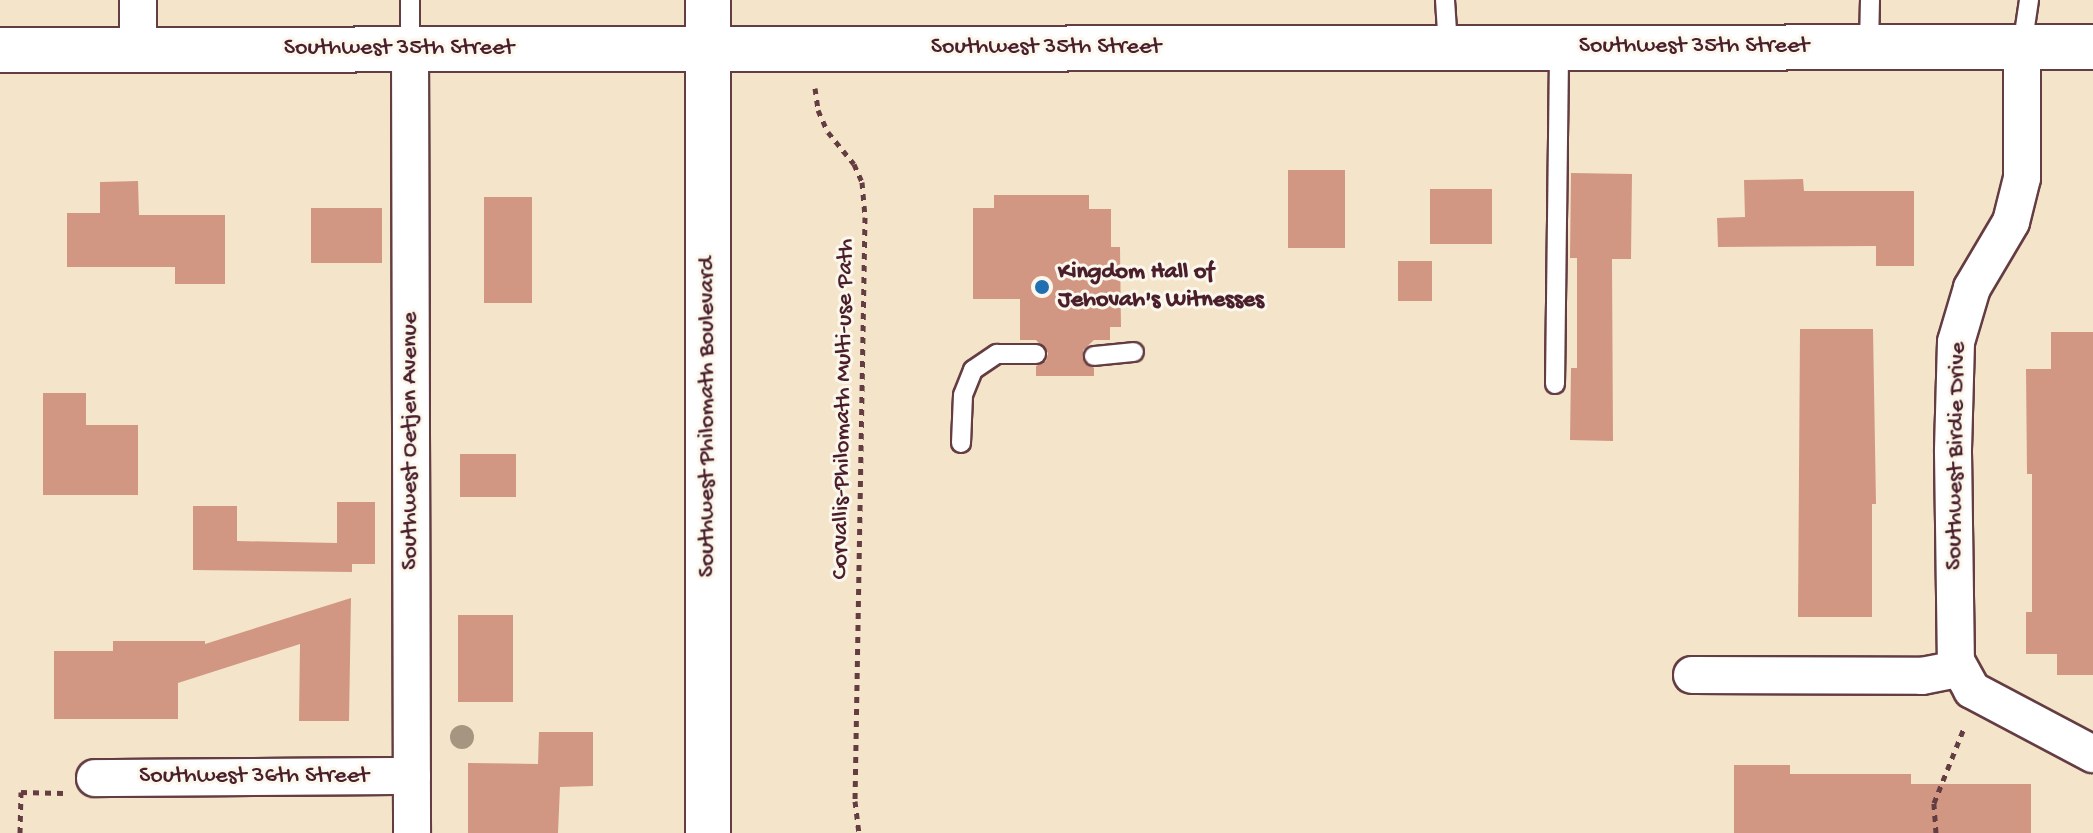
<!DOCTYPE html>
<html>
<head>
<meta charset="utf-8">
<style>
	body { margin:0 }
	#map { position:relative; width:2093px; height:833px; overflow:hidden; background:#f4e5ca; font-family:"Gochi Hand",sans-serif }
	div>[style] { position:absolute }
	.building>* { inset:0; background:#d29782 }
	.path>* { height:5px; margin-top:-2.5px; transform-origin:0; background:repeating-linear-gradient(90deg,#643d43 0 6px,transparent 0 12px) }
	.roads { filter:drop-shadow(2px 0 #643d43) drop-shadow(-2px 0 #643d43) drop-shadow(0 2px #643d43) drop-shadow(0 -2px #643d43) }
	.lane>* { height:18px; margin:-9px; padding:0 9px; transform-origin:9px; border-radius:9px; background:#fff }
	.street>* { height:36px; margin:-18px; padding:0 18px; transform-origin:18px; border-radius:18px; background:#fff }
	.secondary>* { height:44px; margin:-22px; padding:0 22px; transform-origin:22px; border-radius:22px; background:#fff }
	.highway>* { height:44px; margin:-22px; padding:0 22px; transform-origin:22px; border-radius:22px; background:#fff }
	.trees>* { width:24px; height:24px; margin:-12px; border-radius:50%; background:#a69580 }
	.dots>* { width:22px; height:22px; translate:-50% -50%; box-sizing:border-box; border:4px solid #fbf7ec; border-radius:50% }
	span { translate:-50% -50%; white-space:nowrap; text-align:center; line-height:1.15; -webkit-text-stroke:6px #fbf7ec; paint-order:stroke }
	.street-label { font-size:24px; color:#4a1f2b }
	.poi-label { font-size:24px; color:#4a1f2b; font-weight:700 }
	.left { translate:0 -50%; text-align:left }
</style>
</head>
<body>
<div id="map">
	<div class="building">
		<div style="clip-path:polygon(1288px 170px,1345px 170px,1345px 248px,1288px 248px)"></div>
		<div style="clip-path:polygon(1571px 173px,1632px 174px,1631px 259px,1612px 259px,1613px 441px,1570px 440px,1571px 368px,1577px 368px,1577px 258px,1570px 258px)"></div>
		<div style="clip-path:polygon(1803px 179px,1804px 191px,1914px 191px,1914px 266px,1876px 266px,1876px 246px,1718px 247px,1717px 218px,1745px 217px,1744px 180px)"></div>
		<div style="clip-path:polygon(138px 181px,139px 215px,225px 215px,225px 284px,175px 284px,175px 267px,67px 267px,67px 213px,100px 213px,100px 182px)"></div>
		<div style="clip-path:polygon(1430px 189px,1492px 189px,1492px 244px,1430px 244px)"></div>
		<div style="clip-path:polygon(994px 195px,1089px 195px,1089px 209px,1111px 209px,1111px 247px,1120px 247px,1121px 327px,1110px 327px,1110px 340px,1094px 340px,1083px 350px,1084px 362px,1094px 368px,1094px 376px,1036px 376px,1036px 366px,1046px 361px,1048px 353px,1036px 340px,1020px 340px,1020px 299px,973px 299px,973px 208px,994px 208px)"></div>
		<div style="clip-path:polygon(484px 197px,532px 197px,532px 303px,484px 303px)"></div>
		<div style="clip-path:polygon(311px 208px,382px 208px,382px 263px,311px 263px)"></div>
		<div style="clip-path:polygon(1398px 261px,1432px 261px,1432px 301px,1398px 301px)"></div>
		<div style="clip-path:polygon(1800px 329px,1873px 329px,1876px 504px,1872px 504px,1872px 617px,1798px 617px)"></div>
		<div style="clip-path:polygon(2051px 332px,2093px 332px,2093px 675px,2057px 675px,2057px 654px,2026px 654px,2026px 612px,2032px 612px,2032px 474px,2027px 474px,2026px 369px,2051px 369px)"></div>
		<div style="clip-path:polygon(43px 393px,86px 393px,86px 425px,138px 425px,138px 495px,43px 495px)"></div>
		<div style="clip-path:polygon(460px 454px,516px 454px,516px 497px,460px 497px)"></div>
		<div style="clip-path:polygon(337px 502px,375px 502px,375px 564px,352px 564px,352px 572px,193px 570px,193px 506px,237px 506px,237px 541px,337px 543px)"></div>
		<div style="clip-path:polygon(351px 598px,349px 721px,299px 721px,300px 644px,178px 683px,178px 719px,54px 719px,54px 651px,113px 651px,113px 641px,205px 641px,205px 644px)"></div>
		<div style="clip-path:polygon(458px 615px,513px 615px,513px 702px,458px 702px)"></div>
		<div style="clip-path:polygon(539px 732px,593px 732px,593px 786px,560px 787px,558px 833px,468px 833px,468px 763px,538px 764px)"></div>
		<div style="clip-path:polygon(1734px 765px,1790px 765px,1790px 774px,1911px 774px,1911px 784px,2031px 784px,2031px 833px,1734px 833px)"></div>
	</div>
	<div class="path">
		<div style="left:815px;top:88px;width:22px;rotate:82deg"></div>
		<div style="left:818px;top:110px;width:24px;rotate:66deg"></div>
		<div style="left:828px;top:132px;width:41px;rotate:50.9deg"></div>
		<div style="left:854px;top:164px;width:20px;rotate:66deg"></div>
		<div style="left:862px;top:182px;width:35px;rotate:85deg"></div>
		<div style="left:865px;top:217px;width:584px;rotate:90.98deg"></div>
		<div style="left:855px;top:801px;width:32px;rotate:83deg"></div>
		<div style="left:20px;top:833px;width:41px;rotate:-88.6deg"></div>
		<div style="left:21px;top:792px;width:42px;rotate:1.4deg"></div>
		<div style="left:1936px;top:833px;width:30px;rotate:-94deg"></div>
		<div style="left:1934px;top:803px;width:81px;rotate:-68.2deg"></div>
	</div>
	<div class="roads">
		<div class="lane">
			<div style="left:410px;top:0;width:48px;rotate:90deg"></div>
			<div style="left:1445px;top:0;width:47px;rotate:86.3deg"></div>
			<div style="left:1869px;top:47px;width:47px;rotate:-88.8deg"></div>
			<div style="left:2022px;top:47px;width:48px;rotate:-81.5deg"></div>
			<div style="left:1094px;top:356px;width:40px;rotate:-5.7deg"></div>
			<div style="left:1555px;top:384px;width:337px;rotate:-89.3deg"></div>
			<div style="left:961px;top:443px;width:48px;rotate:-87.6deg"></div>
			<div style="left:963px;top:395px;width:27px;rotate:-68deg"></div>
			<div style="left:973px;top:370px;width:29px;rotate:-34deg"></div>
			<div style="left:997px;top:354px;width:39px"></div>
		</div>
		<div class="street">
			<div style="left:138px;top:0;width:49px;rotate:90deg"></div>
			<div style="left:2022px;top:47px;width:131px;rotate:90deg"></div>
			<div style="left:2022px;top:178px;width:45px;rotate:104deg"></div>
			<div style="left:2011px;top:222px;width:77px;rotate:120.6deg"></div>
			<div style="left:1972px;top:288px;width:56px;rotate:106.5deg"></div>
			<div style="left:1956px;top:342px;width:110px;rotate:91.6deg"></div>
			<div style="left:1953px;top:452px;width:209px;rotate:89.2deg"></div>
			<div style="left:1956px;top:661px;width:33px;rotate:61deg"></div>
			<div style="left:1972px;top:690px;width:137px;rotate:27.9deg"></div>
			<div style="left:410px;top:48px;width:785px;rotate:89.85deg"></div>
			<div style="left:1692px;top:675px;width:230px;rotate:0.2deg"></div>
			<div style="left:1922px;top:676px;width:37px;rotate:-11deg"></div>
			<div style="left:95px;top:778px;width:317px;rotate:-0.4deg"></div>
		</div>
		<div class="secondary">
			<div style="left:0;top:50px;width:2093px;rotate:-0.08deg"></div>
		</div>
		<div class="highway">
			<div style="left:708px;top:0;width:833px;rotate:90deg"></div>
		</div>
	</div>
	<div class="trees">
		<div style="left:462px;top:737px"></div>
	</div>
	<div class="dots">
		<div style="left:1042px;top:287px;background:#1f6fb2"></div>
	</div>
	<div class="street-label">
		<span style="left:1694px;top:47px">Southwest 35th Street</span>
		<span style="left:1046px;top:48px">Southwest 35th Street</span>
		<span style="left:399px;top:49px">Southwest 35th Street</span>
		<span style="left:844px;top:409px;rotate:-89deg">Corvallis-Philomath Multi-use Path</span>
		<span style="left:708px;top:417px;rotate:-90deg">Southwest Philomath Boulevard</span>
		<span style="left:411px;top:441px;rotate:-90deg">Southwest Oetjen Avenue</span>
		<span style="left:1957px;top:456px;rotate:-89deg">Southwest Birdie Drive</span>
		<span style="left:254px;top:777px">Southwest 36th Street</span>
	</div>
	<div class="poi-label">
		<span class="left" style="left:1058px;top:287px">Kingdom Hall of<br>Jehovah's Witnesses</span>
	</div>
</div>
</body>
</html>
